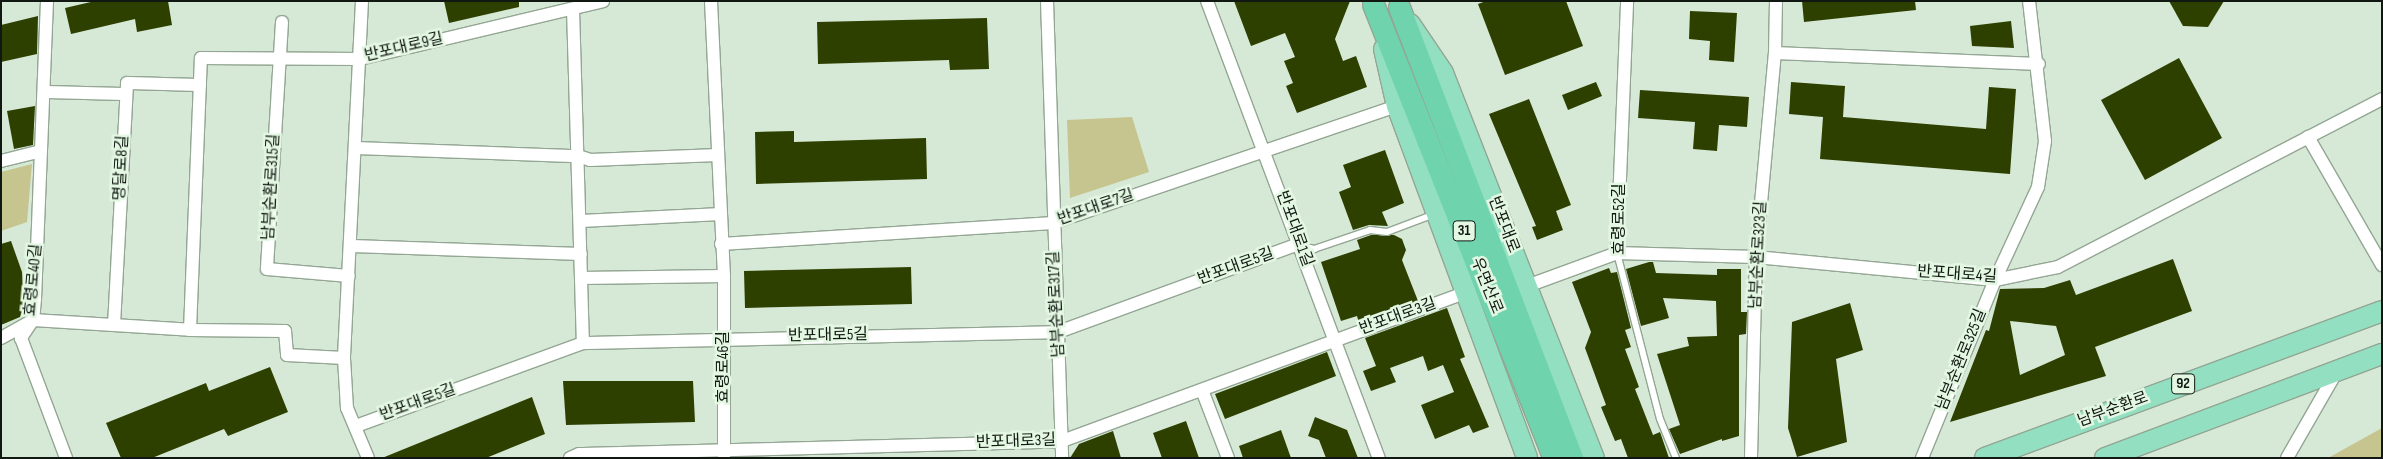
<!DOCTYPE html>
<html>
<head>
<meta charset="utf-8">
<style>
	body { margin:0 }
	#map { position:relative; width:2383px; height:459px; overflow:hidden; background:#d6e9d6; font-family:"Sofia Sans Condensed","Noto Sans KR",sans-serif }
	div>[style] { position:absolute }
	.green>* { inset:0; background:#c6c48f }
	.building>* { inset:0; background:#2e4000 }
	.roads { filter:drop-shadow(1px 0 #93a693) drop-shadow(-1px 0 #93a693) drop-shadow(0 1px #93a693) drop-shadow(0 -1px #93a693) }
	.service>* { height:6px; margin:-3px; padding:0 3px; transform-origin:3px; border-radius:3px; background:#fff }
	.minor>* { height:12px; margin:-6px; padding:0 6px; transform-origin:6px; border-radius:6px; background:#fff }
	.primary>* { height:20px; margin:-10px; padding:0 10px; transform-origin:10px; border-radius:10px; background:#93dfc2 }
	.trunk>* { height:21px; margin:-10.5px; padding:0 10.5px; transform-origin:10.5px; border-radius:10.5px; background:#6fd4ae }
	span { translate:-50% -50%; white-space:nowrap; text-align:center; line-height:1.15; -webkit-text-stroke:5px #e3f7e3; paint-order:stroke }
	.shield-label span { padding:1px 4px; background:#e3f7e3; border:1px solid; border-radius:4px; -webkit-text-stroke-width:0 }
	.shield-label { font-size:15px; color:#111811; font-weight:700 }
	.street-label { font-size:16px; color:#111811 }
	.frame { position:absolute; inset:0; border:2px solid #111811; pointer-events:none }
</style>
</head>
<body>
<div id="map">
	<div class="green">
		<div style="clip-path:polygon(1132px 117px,1149px 172px,1070px 198px,1067px 120px)"></div>
		<div style="clip-path:polygon(32px 164px,27px 222px,1px 231px,1px 172px)"></div>
		<div style="clip-path:polygon(2382px 428px,2382px 458px,2328px 458px)"></div>
	</div>
	<div class="building">
		<div style="clip-path:polygon(95px 1px,168px 1px,172px 25px,137px 32px,135px 19px,71px 34px,65px 8px)"></div>
		<div style="clip-path:polygon(444px 1px,519px 1px,519px 7px,449px 23px)"></div>
		<div style="clip-path:polygon(1234px 1px,1350px 1px,1335px 39px,1343px 61px,1356px 56px,1367px 87px,1297px 113px,1286px 86px,1293px 83px,1284px 61px,1295px 57px,1285px 33px,1251px 46px)"></div>
		<div style="clip-path:polygon(1486px 1px,1566px 1px,1583px 46px,1505px 75px,1478px 4px)"></div>
		<div style="clip-path:polygon(1802px 1px,1915px 1px,1916px 10px,1804px 22px)"></div>
		<div style="clip-path:polygon(2169px 1px,2224px 1px,2208px 27px,2183px 26px)"></div>
		<div style="clip-path:polygon(1690px 11px,1737px 13px,1734px 62px,1709px 60px,1710px 41px,1689px 39px)"></div>
		<div style="clip-path:polygon(38px 16px,37px 54px,1px 62px,1px 25px)"></div>
		<div style="clip-path:polygon(987px 18px,989px 69px,950px 70px,949px 60px,818px 64px,817px 22px)"></div>
		<div style="clip-path:polygon(2011px 21px,2014px 48px,1972px 46px,1970px 26px)"></div>
		<div style="clip-path:polygon(2179px 58px,2222px 138px,2145px 180px,2101px 100px)"></div>
		<div style="clip-path:polygon(1596px 82px,1602px 96px,1568px 110px,1562px 95px)"></div>
		<div style="clip-path:polygon(1791px 82px,1845px 86px,1843px 117px,1986px 129px,1989px 87px,2016px 89px,2010px 174px,1820px 159px,1823px 117px,1789px 114px)"></div>
		<div style="clip-path:polygon(1640px 90px,1749px 97px,1747px 127px,1719px 125px,1717px 151px,1693px 149px,1695px 122px,1638px 118px)"></div>
		<div style="clip-path:polygon(1529px 99px,1571px 205px,1556px 211px,1563px 230px,1537px 240px,1532px 227px,1536px 226px,1489px 114px)"></div>
		<div style="clip-path:polygon(35px 106px,33px 145px,14px 149px,7px 111px)"></div>
		<div style="clip-path:polygon(794px 131px,794px 142px,926px 138px,927px 179px,756px 184px,755px 132px)"></div>
		<div style="clip-path:polygon(1385px 150px,1404px 203px,1382px 212px,1388px 226px,1369px 225px,1353px 230px,1339px 192px,1351px 187px,1343px 165px)"></div>
		<div style="clip-path:polygon(1371px 235px,1394px 235px,1402px 239px,1406px 250px,1402px 260px,1418px 301px,1359px 323px,1357px 316px,1341px 321px,1321px 262px,1360px 249px,1357px 240px)"></div>
		<div style="clip-path:polygon(11px 241px,22px 272px,24px 307px,20px 317px,1px 325px,1px 244px)"></div>
		<div style="clip-path:polygon(evenodd,2173px 259px,2192px 311px,2095px 347px,2106px 376px,1950px 422px,1986px 330px,1989px 331px,2000px 289px,2044px 288px,2070px 280px,2076px 295px,2173px 259px,2010px 321px,2056px 326px,2065px 355px,2020px 375px,2010px 321px)"></div>
		<div style="clip-path:polygon(1649px 262px,1653px 262px,1656px 273px,1717px 275px,1717px 269px,1741px 269px,1741px 312px,1747px 312px,1746px 334px,1739px 335px,1739px 436px,1722px 441px,1722px 439px,1680px 454px,1669px 429px,1680px 425px,1657px 354px,1689px 346px,1687px 337px,1717px 336px,1716px 301px,1663px 298px,1669px 318px,1641px 326px,1626px 269px)"></div>
		<div style="clip-path:polygon(911px 267px,912px 304px,745px 308px,744px 271px)"></div>
		<div style="clip-path:polygon(1609px 268px,1611px 273px,1617px 272px,1631px 328px,1625px 330px,1631px 347px,1625px 349px,1639px 387px,1635px 389px,1653px 435px,1660px 432px,1669px 458px,1628px 458px,1621px 439px,1615px 441px,1601px 407px,1606px 405px,1585px 348px,1591px 332px,1572px 282px)"></div>
		<div style="clip-path:polygon(1850px 303px,1863px 350px,1836px 359px,1847px 442px,1797px 457px,1788px 428px,1792px 322px)"></div>
		<div style="clip-path:polygon(1447px 308px,1465px 357px,1460px 359px,1489px 427px,1473px 433px,1469px 425px,1435px 439px,1421px 405px,1454px 392px,1443px 365px,1428px 371px,1423px 356px,1390px 368px,1396px 382px,1371px 391px,1363px 371px,1376px 366px,1365px 338px)"></div>
		<div style="clip-path:polygon(1327px 352px,1336px 376px,1225px 419px,1215px 394px)"></div>
		<div style="clip-path:polygon(270px 367px,288px 412px,228px 436px,224px 429px,152px 458px,121px 458px,106px 423px,206px 383px,209px 391px)"></div>
		<div style="clip-path:polygon(563px 381px,693px 381px,695px 422px,566px 425px)"></div>
		<div style="clip-path:polygon(532px 397px,545px 434px,486px 458px,382px 458px)"></div>
		<div style="clip-path:polygon(1315px 417px,1347px 430px,1358px 458px,1326px 458px,1319px 440px,1308px 436px)"></div>
		<div style="clip-path:polygon(1186px 421px,1199px 458px,1162px 458px,1153px 433px)"></div>
		<div style="clip-path:polygon(1281px 430px,1291px 458px,1243px 458px,1239px 446px)"></div>
		<div style="clip-path:polygon(1113px 431px,1121px 458px,1070px 458px,1079px 444px)"></div>
	</div>
	<div class="roads">
		<div class="service">
			<div style="left:1300px;top:245px;width:15px;rotate:16deg"></div>
			<div style="left:1314px;top:249px;width:59px;rotate:-18.7deg"></div>
			<div style="left:1370px;top:230px;width:17px;rotate:7deg"></div>
			<div style="left:1387px;top:232px;width:51px;rotate:-20.6deg"></div>
			<div style="left:1617px;top:253px;width:171px;rotate:75.5deg"></div>
			<div style="left:1660px;top:419px;width:42px;rotate:67.7deg"></div>
		</div>
		<div class="minor">
			<div style="left:47px;top:1px;width:298px;rotate:92.3deg"></div>
			<div style="left:35px;top:299px;width:21px;rotate:95deg"></div>
			<div style="left:33px;top:320px;width:22px;rotate:124deg"></div>
			<div style="left:21px;top:338px;width:128px;rotate:69.4deg"></div>
			<div style="left:362px;top:1px;width:357px;rotate:92.9deg"></div>
			<div style="left:344px;top:358px;width:50px;rotate:86.6deg"></div>
			<div style="left:347px;top:408px;width:54px;rotate:67.2deg"></div>
			<div style="left:711px;top:1px;width:275px;rotate:87.3deg"></div>
			<div style="left:724px;top:276px;width:182px;rotate:90deg"></div>
			<div style="left:1047px;top:1px;width:457px;rotate:88.1deg"></div>
			<div style="left:1207px;top:1px;width:488px;rotate:69.4deg"></div>
			<div style="left:573px;top:9px;width:334px;rotate:88.3deg"></div>
			<div style="left:282px;top:22px;width:247px;rotate:93.5deg"></div>
			<div style="left:267px;top:269px;width:82px;rotate:4.9deg"></div>
			<div style="left:1775px;top:53px;width:264px;rotate:2.4deg"></div>
			<div style="left:44px;top:92px;width:82px;rotate:1.4deg"></div>
			<div style="left:2308px;top:137px;width:148px;rotate:60deg"></div>
			<div style="left:356px;top:148px;width:222px;rotate:2.1deg"></div>
			<div style="left:578px;top:156px;width:13px;rotate:18deg"></div>
			<div style="left:590px;top:160px;width:128px;rotate:-2.2deg"></div>
			<div style="left:1px;top:161px;width:41px;rotate:-14deg"></div>
			<div style="left:581px;top:221px;width:140px;rotate:-2.9deg"></div>
			<div style="left:721px;top:244px;width:333px;rotate:-3.6deg"></div>
			<div style="left:1053px;top:223px;width:363px;rotate:-18.8deg"></div>
			<div style="left:352px;top:246px;width:229px;rotate:2deg"></div>
			<div style="left:1617px;top:253px;width:252px;rotate:-87.7deg"></div>
			<div style="left:581px;top:278px;width:143px;rotate:-0.8deg"></div>
			<div style="left:1527px;top:286px;width:96px;rotate:-20.1deg"></div>
			<div style="left:1617px;top:253px;width:139px;rotate:1.6deg"></div>
			<div style="left:1756px;top:257px;width:240px;rotate:5.5deg"></div>
			<div style="left:1995px;top:280px;width:64px;rotate:-11.7deg"></div>
			<div style="left:2058px;top:267px;width:365px;rotate:-27.4deg"></div>
			<div style="left:114px;top:325px;width:242px;rotate:-86.9deg"></div>
			<div style="left:127px;top:83px;width:73px;rotate:1.6deg"></div>
			<div style="left:190px;top:330px;width:272px;rotate:-87.7deg"></div>
			<div style="left:201px;top:58px;width:159px;rotate:0.4deg"></div>
			<div style="left:360px;top:59px;width:250px;rotate:-13.4deg"></div>
			<div style="left:1px;top:338px;width:37px;rotate:-29deg"></div>
			<div style="left:33px;top:320px;width:157px;rotate:3.6deg"></div>
			<div style="left:190px;top:330px;width:95px;rotate:0.6deg"></div>
			<div style="left:285px;top:331px;width:24px;rotate:85deg"></div>
			<div style="left:287px;top:355px;width:57px;rotate:3deg"></div>
			<div style="left:1202px;top:390px;width:73px;rotate:69.1deg"></div>
			<div style="left:356px;top:426px;width:242px;rotate:-20.1deg"></div>
			<div style="left:583px;top:343px;width:475px;rotate:-1.3deg"></div>
			<div style="left:1058px;top:332px;width:257px;rotate:-20.1deg"></div>
			<div style="left:570px;top:458px;width:10px;rotate:-24deg"></div>
			<div style="left:579px;top:454px;width:483px;rotate:-1.5deg"></div>
			<div style="left:1062px;top:441px;width:431px;rotate:-20.2deg"></div>
			<div style="left:1751px;top:458px;width:201px;rotate:-88.6deg"></div>
			<div style="left:1756px;top:257px;width:205px;rotate:-84.7deg"></div>
			<div style="left:1775px;top:53px;width:52px;rotate:-88.9deg"></div>
			<div style="left:1922px;top:458px;width:192px;rotate:-67.7deg"></div>
			<div style="left:1995px;top:280px;width:102px;rotate:-65.2deg"></div>
			<div style="left:2038px;top:187px;width:47px;rotate:-81.3deg"></div>
			<div style="left:2045px;top:141px;width:141px;rotate:-96.5deg"></div>
			<div style="left:2287px;top:458px;width:100px;rotate:-60.1deg"></div>
		</div>
		<div class="primary">
			<div style="left:1410px;top:24px;width:59px;rotate:56deg"></div>
			<div style="left:1443px;top:73px;width:414px;rotate:68.6deg"></div>
			<div style="left:1384px;top:49px;width:58px;rotate:77.2deg"></div>
			<div style="left:1397px;top:106px;width:375px;rotate:69.7deg"></div>
			<div style="left:1985px;top:458px;width:423px;rotate:-20.3deg"></div>
			<div style="left:2105px;top:458px;width:296px;rotate:-20.6deg"></div>
		</div>
		<div class="trunk">
			<div style="left:1373px;top:4px;width:489px;rotate:68.3deg"></div>
			<div style="left:1399px;top:7px;width:483px;rotate:69deg"></div>
		</div>
	</div>
	<div class="shield-label">
		<span style="left:1464px;top:231px">31</span>
		<span style="left:2183px;top:384px">92</span>
	</div>
	<div class="street-label">
		<span style="left:404px;top:48px;rotate:-13deg">반포대로9길</span>
		<span style="left:122px;top:168px;rotate:-87deg">명달로8길</span>
		<span style="left:272px;top:187px;rotate:-87deg">남부순환로315길</span>
		<span style="left:1096px;top:208px;rotate:-19deg">반포대로7길</span>
		<span style="left:1620px;top:219px;rotate:-90deg">효령로52길</span>
		<span style="left:1503px;top:225px;rotate:69deg">반포대로</span>
		<span style="left:1294px;top:229px;rotate:70deg">반포대로1길</span>
		<span style="left:1759px;top:255px;rotate:-87deg">남부순환로323길</span>
		<span style="left:1236px;top:267px;rotate:-20deg">반포대로5길</span>
		<span style="left:1957px;top:275px;rotate:4deg">반포대로4길</span>
		<span style="left:34px;top:280px;rotate:-85deg">효령로40길</span>
		<span style="left:1486px;top:286px;rotate:68deg">우면산로</span>
		<span style="left:1057px;top:304px;rotate:-93deg">남부순환로317길</span>
		<span style="left:1398px;top:317px;rotate:-20deg">반포대로3길</span>
		<span style="left:828px;top:336px;rotate:-1deg">반포대로5길</span>
		<span style="left:1962px;top:360px;rotate:-68deg">남부순환로325길</span>
		<span style="left:724px;top:367px;rotate:-90deg">효령로46길</span>
		<span style="left:418px;top:403px;rotate:-20deg">반포대로5길</span>
		<span style="left:2113px;top:410px;rotate:-20deg">남부순환로</span>
		<span style="left:1016px;top:442px;rotate:-2deg">반포대로3길</span>
	</div>
	<div class="frame"></div>
</div>
</body>
</html>
